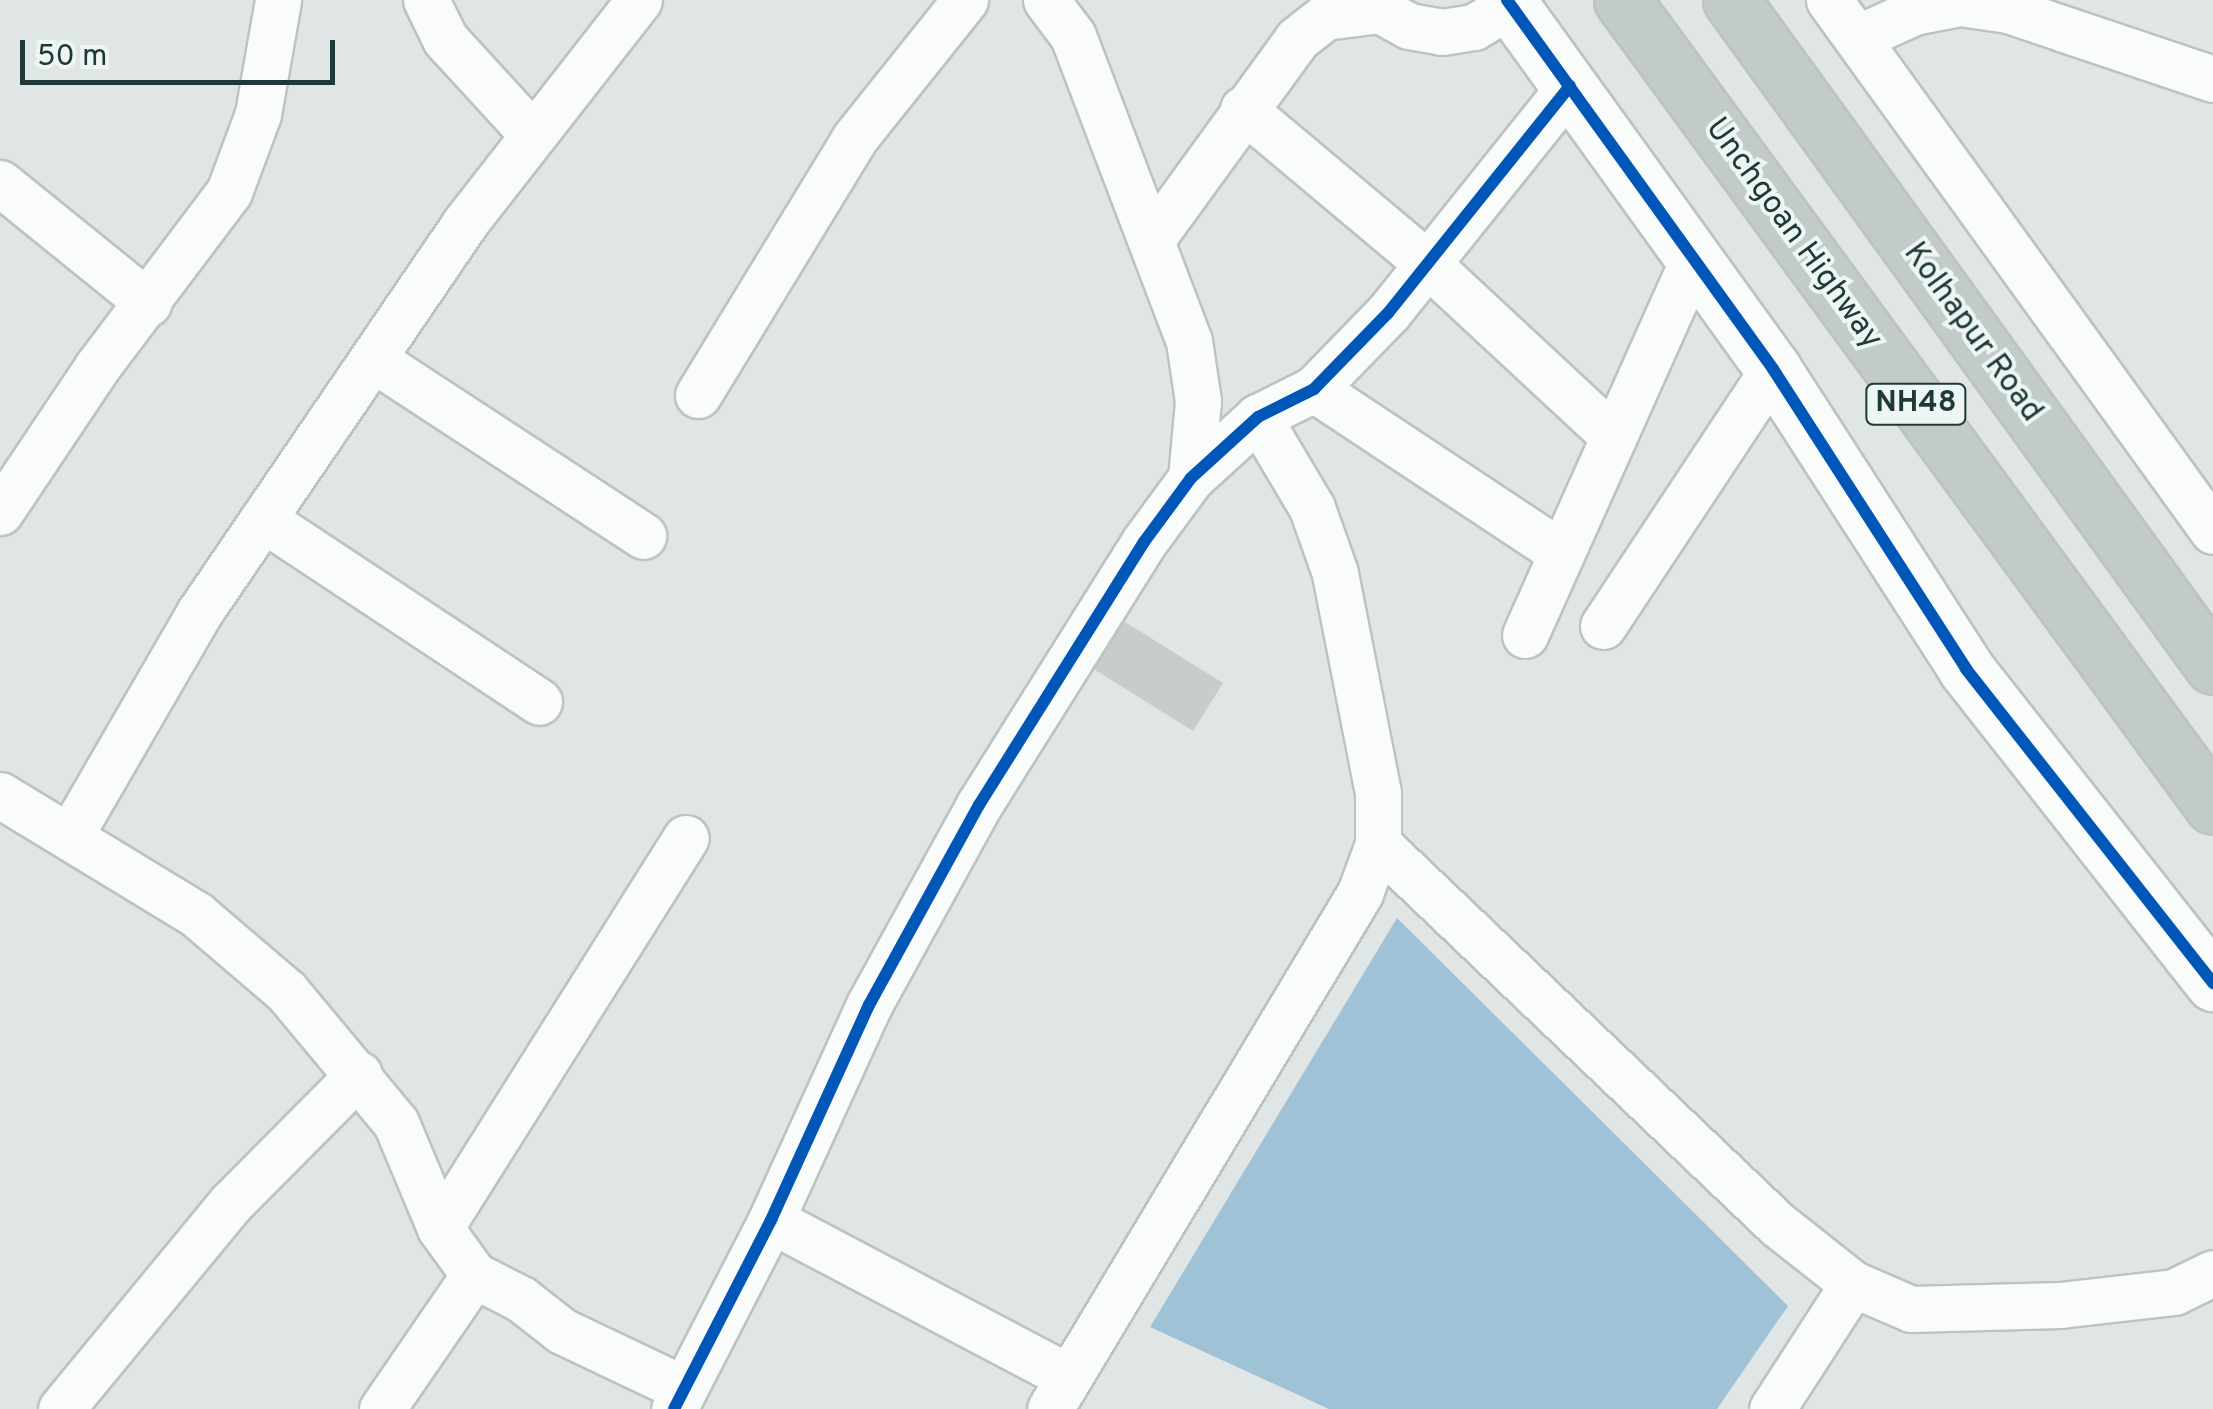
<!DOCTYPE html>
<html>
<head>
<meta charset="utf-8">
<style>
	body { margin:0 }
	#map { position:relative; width:2213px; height:1409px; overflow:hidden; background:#e0e6e5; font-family:Overpass,sans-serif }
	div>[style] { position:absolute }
	.water>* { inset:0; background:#a0c2d6 }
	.building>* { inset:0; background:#c8cdcc }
	.roads { filter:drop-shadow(2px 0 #bdc3c2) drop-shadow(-2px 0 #bdc3c2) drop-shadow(0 2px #bdc3c2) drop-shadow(0 -2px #bdc3c2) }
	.minor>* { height:45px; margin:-22.5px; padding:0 22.5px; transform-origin:22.5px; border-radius:22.5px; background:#fafbfb }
	.tertiary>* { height:55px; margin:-27.5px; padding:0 27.5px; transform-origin:27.5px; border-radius:27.5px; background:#fafbfb }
	.trunk>* { height:55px; margin:-27.5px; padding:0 27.5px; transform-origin:27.5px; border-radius:27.5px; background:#c2caca }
	.cycleway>* { height:12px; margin:-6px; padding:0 6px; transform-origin:6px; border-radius:6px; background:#0057b8 }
	span { translate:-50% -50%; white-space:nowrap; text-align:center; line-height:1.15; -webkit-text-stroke:8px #eef6f4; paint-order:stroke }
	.shield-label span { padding:2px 8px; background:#eef6f4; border:2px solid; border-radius:8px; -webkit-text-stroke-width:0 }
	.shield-label { font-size:30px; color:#1f3938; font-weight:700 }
	.street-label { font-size:32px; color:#1f3938 }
	.scale { position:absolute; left:20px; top:40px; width:315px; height:45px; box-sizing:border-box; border:5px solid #1f3938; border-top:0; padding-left:12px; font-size:30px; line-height:35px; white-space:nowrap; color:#1f3938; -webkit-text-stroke:8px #eef6f4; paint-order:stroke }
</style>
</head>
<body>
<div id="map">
	<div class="water">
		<div style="clip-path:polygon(1397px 918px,1788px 1306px,1717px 1409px,1329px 1409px,1150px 1327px)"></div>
	</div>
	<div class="building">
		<div style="clip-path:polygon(1122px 620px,1223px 683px,1193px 731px,1092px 668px)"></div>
	</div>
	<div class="roads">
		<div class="minor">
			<div style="left:426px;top:0;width:43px;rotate:64deg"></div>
			<div style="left:445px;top:39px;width:127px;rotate:47.5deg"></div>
			<div style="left:1046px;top:0;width:45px;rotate:53.1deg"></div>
			<div style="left:1073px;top:36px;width:326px;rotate:69.2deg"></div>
			<div style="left:1189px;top:341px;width:61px;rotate:81.5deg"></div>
			<div style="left:1198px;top:401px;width:77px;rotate:95.2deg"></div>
			<div style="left:1829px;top:0;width:655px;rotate:54.13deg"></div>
			<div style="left:1857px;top:38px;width:63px;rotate:-24.5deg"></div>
			<div style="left:1914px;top:12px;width:47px;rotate:-11.1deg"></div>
			<div style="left:1960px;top:3px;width:49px;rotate:8.3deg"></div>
			<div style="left:2008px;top:10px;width:216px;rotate:18.6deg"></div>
			<div style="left:1243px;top:109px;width:244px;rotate:40deg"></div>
			<div style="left:1430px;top:266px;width:251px;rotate:42.9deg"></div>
			<div style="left:0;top:183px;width:191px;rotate:39deg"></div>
			<div style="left:1154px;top:236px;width:243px;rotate:-54deg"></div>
			<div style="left:1297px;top:39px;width:36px;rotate:-38deg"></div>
			<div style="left:1325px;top:17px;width:55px;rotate:-7.3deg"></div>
			<div style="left:1380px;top:10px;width:33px;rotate:29deg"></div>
			<div style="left:1409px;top:26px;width:34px;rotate:10deg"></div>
			<div style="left:1442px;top:32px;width:32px;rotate:-9deg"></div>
			<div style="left:1474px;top:27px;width:42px;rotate:-31.4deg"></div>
			<div style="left:373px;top:359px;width:323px;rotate:33.2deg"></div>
			<div style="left:1314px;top:389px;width:297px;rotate:33.5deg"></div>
			<div style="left:698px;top:395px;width:300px;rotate:-58.6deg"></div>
			<div style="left:854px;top:139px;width:178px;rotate:-51.4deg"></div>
			<div style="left:0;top:512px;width:174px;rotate:-56.2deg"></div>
			<div style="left:97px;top:367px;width:219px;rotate:-53deg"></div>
			<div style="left:229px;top:192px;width:83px;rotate:-69.6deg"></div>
			<div style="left:258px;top:114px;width:116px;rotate:-80deg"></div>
			<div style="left:263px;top:519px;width:331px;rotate:33.5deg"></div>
			<div style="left:1603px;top:626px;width:308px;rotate:-56.5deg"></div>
			<div style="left:1525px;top:635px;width:414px;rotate:-65.9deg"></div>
			<div style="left:0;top:795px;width:231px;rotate:31.3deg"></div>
			<div style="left:197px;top:915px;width:117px;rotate:40.5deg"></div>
			<div style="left:286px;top:991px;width:172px;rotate:50.2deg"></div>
			<div style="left:396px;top:1123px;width:114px;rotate:67.3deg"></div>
			<div style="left:440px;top:1228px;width:58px;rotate:54.1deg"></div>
			<div style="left:474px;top:1275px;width:53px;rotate:27.1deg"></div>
			<div style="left:521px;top:1299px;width:52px;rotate:38deg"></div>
			<div style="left:562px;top:1331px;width:135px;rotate:25.4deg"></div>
			<div style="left:71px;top:834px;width:255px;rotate:-59.9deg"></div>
			<div style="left:199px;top:613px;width:471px;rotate:-55.7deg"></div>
			<div style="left:464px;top:224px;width:284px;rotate:-52deg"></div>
			<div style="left:1378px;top:844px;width:551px;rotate:43.6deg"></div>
			<div style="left:1777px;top:1224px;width:97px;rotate:38.3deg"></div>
			<div style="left:1853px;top:1284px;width:63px;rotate:23.3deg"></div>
			<div style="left:1911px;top:1309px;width:149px;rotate:-1.5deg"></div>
			<div style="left:2060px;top:1305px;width:115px;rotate:-6.5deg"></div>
			<div style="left:2174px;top:1292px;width:43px;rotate:-26deg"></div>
			<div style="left:771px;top:1220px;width:332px;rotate:27.8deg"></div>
			<div style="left:440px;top:1228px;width:461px;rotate:-57.8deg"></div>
			<div style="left:61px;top:1409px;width:266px;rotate:-50.5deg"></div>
			<div style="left:230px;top:1204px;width:183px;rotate:-45.2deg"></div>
			<div style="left:382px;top:1409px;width:163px;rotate:-55.5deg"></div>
			<div style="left:674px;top:1409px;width:212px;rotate:-62.8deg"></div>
			<div style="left:771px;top:1220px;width:236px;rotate:-65.5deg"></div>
			<div style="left:869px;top:1005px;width:228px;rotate:-61.2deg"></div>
			<div style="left:979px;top:805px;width:310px;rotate:-57.9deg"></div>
			<div style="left:1144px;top:542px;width:79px;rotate:-53.7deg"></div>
			<div style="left:1191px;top:478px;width:91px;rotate:-42.3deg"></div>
			<div style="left:1258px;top:417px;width:63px;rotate:-26.6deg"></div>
			<div style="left:1314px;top:389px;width:106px;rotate:-45.8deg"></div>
			<div style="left:1388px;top:313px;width:291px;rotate:-51.3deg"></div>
			<div style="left:1050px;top:1409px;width:602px;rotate:-59deg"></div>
			<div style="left:1360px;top:893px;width:52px;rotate:-69.8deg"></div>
			<div style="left:1378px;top:844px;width:51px;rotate:-90deg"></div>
			<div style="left:1378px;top:793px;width:224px;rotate:-101.1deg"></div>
			<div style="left:1335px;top:573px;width:69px;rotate:-109.5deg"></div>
			<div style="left:1312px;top:508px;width:106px;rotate:-120.7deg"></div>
			<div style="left:1772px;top:1409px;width:149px;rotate:-57.1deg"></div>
		</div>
		<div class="tertiary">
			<div style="left:1507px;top:0;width:455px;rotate:54.2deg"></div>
			<div style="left:1773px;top:369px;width:357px;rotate:57.2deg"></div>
			<div style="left:1966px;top:669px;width:400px;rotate:51.8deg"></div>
		</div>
		<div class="trunk">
			<div style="left:1622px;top:0;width:999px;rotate:53.75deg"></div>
			<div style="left:1731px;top:0;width:822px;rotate:54.11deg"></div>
		</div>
	</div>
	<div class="cycleway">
		<div style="left:1507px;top:0;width:455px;rotate:54.2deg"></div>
		<div style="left:1773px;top:369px;width:357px;rotate:57.2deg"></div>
		<div style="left:1966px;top:669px;width:400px;rotate:51.8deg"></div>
		<div style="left:674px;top:1409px;width:212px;rotate:-62.8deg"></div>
		<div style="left:771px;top:1220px;width:236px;rotate:-65.5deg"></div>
		<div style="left:869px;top:1005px;width:228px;rotate:-61.2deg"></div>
		<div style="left:979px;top:805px;width:310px;rotate:-57.9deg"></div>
		<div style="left:1144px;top:542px;width:79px;rotate:-53.7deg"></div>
		<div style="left:1191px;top:478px;width:91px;rotate:-42.3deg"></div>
		<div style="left:1258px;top:417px;width:63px;rotate:-26.6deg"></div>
		<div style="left:1314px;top:389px;width:106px;rotate:-45.8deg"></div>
		<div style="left:1388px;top:313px;width:291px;rotate:-51.3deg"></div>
	</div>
	<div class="shield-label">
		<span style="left:1916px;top:404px">NH48</span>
	</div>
	<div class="street-label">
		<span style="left:1793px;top:234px;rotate:54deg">Unchgoan Highway</span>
		<span style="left:1972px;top:333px;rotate:54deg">Kolhapur Road</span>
	</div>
	<div class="scale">50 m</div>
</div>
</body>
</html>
